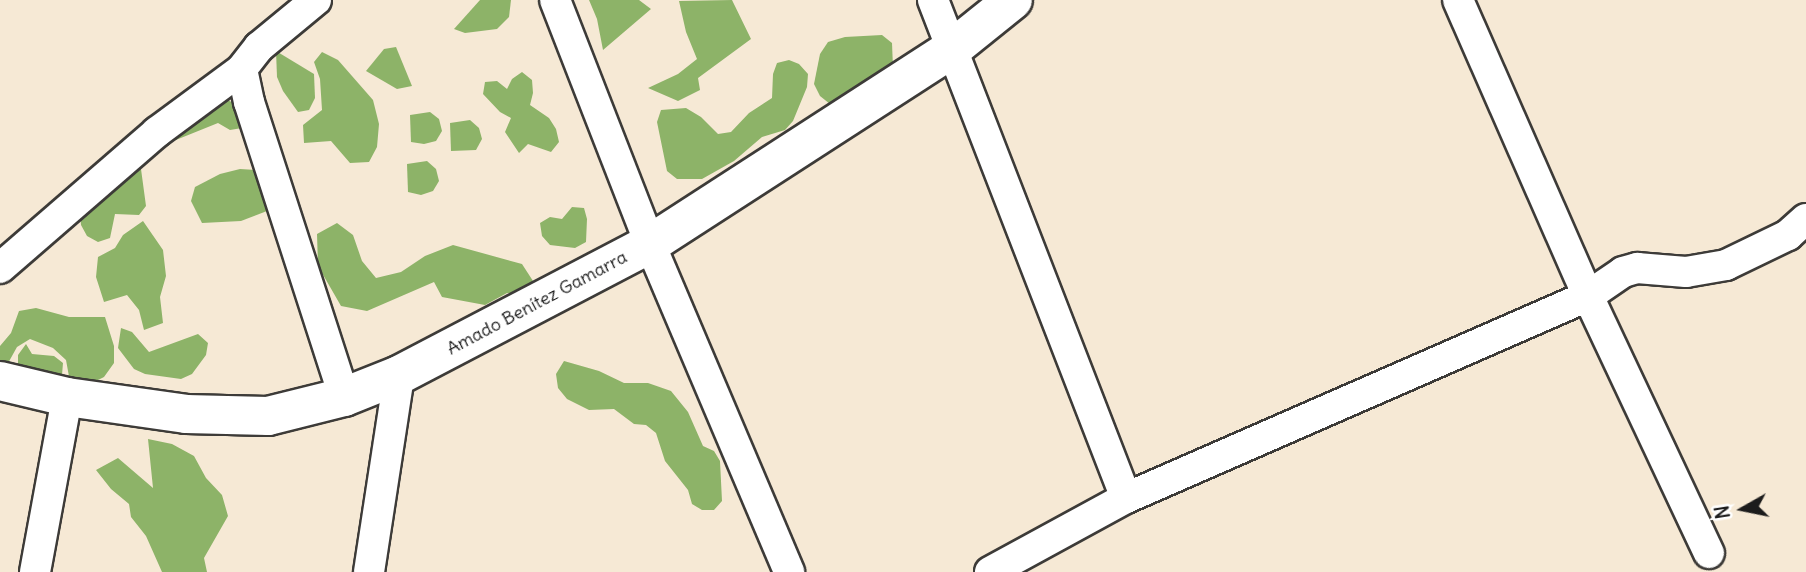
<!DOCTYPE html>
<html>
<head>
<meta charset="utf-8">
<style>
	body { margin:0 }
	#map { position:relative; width:1806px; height:572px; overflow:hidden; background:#f6e9d5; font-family:Delius,sans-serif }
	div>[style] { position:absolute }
	.forest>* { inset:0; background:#8db368 }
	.roads { filter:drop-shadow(2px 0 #3d3b38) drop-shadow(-2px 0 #3d3b38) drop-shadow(0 2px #3d3b38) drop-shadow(0 -2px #3d3b38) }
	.minor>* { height:30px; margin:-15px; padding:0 15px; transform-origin:15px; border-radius:15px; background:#fff }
	.major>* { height:38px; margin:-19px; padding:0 19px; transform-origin:19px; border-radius:19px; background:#fff }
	span { translate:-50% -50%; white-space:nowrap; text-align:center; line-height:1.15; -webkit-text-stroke:6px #fff; paint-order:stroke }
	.street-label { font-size:18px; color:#1c1c1c }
	.north { position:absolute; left:1708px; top:474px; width:70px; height:70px; -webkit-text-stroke:5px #fff; paint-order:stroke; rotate:261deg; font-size:19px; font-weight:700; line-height:28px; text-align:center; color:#1c1c1c }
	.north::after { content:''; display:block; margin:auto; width:24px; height:32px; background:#1c1c1c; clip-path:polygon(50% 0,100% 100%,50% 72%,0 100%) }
</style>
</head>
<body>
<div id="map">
	<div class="forest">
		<div style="clip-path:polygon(480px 0,511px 0,509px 17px,497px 29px,465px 33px,454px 29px)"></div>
		<div style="clip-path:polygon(589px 0,639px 0,651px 9px,603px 50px,597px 19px)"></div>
		<div style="clip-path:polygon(732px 0,751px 39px,698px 78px,700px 90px,678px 101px,648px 88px,678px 74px,697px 59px,686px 32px,679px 1px)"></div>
		<div style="clip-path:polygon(882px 35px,892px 43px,893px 68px,842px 102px,830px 104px,820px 96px,814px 84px,820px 54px,828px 42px,845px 37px)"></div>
		<div style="clip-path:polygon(396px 47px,412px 86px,397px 89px,366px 71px,384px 49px)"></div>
		<div style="clip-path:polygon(276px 51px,314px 74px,315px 98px,309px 110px,298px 112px,283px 91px,277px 77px)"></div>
		<div style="clip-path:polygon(322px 52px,338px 60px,373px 100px,379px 124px,377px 147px,369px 162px,350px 163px,331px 141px,304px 143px,303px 125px,322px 110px,320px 79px,314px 62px)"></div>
		<div style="clip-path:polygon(789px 60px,799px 64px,808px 74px,807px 87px,793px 121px,785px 130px,762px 137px,734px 161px,702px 179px,677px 179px,667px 171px,657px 122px,661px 110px,686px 108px,701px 117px,718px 134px,731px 132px,749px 113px,772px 98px,773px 74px,777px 63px)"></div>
		<div style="clip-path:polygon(522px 72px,532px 80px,533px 93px,530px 105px,549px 118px,556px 129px,559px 142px,551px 152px,528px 144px,519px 153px,505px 132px,511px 118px,500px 112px,483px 94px,485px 82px,497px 81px,507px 89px,512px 79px)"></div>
		<div style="clip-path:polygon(222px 96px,236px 105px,242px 128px,230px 130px,218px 123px,156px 148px)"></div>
		<div style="clip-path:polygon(430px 112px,439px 119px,442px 131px,436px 141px,424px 144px,411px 142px,410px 115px)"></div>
		<div style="clip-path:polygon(470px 120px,479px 128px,482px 139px,476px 150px,451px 151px,450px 123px)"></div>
		<div style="clip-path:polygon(104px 160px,141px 169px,146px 206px,139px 215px,115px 214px,110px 238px,98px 242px,87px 236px,81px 225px,79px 200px,84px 174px)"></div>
		<div style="clip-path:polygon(427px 161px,436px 169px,439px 181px,433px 191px,421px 195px,408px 192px,407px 164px)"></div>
		<div style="clip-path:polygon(240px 169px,258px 170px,267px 211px,241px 221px,202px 223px,191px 201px,195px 187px,220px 174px)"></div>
		<div style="clip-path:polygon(572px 207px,584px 208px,587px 219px,586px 242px,575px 248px,550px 245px,542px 236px,540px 223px,550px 217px,562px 219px)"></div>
		<div style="clip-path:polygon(143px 221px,163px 250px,166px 276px,160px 297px,163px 323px,144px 330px,139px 310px,127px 295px,104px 302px,96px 277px,98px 257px,115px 248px,123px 235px)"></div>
		<div style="clip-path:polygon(337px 223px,353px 235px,362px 261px,376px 278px,401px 272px,425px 256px,453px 245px,522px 264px,533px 281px,527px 293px,507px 293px,485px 305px,442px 297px,434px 282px,367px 311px,341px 306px,318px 266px,317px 234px)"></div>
		<div style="clip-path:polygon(36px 308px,69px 317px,105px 317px,114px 346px,114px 363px,104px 377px,94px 382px,70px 382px,66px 360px,53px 348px,30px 339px,17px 347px,7px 365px,0 365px,0 346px,11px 333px,19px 311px)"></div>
		<div style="clip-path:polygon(121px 328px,132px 332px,149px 352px,198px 334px,208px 343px,206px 355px,192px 374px,181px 379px,145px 374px,134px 369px,118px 348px)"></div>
		<div style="clip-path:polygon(26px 344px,32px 354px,54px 356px,63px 363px,62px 375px,52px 380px,18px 367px,18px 355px)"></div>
		<div style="clip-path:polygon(564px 361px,599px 371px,624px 383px,648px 383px,671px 391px,688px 412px,703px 446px,714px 451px,720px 461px,722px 501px,714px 510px,702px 510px,692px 504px,688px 490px,665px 461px,656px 433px,646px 425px,634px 424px,614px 409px,589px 410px,567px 399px,558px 388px,556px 374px)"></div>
		<div style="clip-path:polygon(148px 439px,172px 444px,194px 456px,206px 478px,222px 495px,228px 516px,204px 558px,207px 572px,162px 572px,146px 536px,131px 517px,129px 504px,111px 489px,96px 470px,118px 458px,153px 488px)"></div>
	</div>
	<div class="roads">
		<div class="minor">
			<div style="left:316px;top:0;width:74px;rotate:140.5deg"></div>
			<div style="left:259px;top:47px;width:28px;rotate:128deg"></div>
			<div style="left:242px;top:69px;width:34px;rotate:78deg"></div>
			<div style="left:249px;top:102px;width:310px;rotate:72.1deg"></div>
			<div style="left:555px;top:0;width:262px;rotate:68.7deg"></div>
			<div style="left:650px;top:244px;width:356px;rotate:67deg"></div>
			<div style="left:933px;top:0;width:534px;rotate:68.82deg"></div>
			<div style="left:1458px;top:0;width:323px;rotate:66.3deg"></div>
			<div style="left:1588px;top:296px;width:284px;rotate:64.8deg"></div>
			<div style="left:0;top:268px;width:208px;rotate:-40.9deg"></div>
			<div style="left:157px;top:132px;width:106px;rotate:-36.5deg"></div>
			<div style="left:35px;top:572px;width:178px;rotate:-79.6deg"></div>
			<div style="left:369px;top:572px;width:199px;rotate:-81.3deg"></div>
			<div style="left:990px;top:572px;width:155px;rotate:-28.6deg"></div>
			<div style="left:1126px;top:498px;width:504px;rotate:-23.62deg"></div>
			<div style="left:1588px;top:296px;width:42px;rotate:-34.4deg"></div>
			<div style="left:1623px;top:272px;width:15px;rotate:-16deg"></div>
			<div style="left:1637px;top:268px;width:49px;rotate:4.7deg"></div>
			<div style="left:1686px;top:272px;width:41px;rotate:-9.9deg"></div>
			<div style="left:1726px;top:265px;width:69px;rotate:-25.8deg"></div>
			<div style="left:1788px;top:235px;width:24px;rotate:-42deg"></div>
		</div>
		<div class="major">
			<div style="left:0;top:381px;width:69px;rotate:13.4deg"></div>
			<div style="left:67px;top:397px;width:120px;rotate:8.1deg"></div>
			<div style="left:186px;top:414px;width:82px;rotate:1.4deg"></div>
			<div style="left:268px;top:416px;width:78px;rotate:-14deg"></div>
			<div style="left:344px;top:397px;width:59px;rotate:-21.8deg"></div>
			<div style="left:399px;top:375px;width:283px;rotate:-27.6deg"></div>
			<div style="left:650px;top:244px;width:359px;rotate:-32.9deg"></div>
			<div style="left:952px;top:49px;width:78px;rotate:-38.8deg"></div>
		</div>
	</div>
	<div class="street-label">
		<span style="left:537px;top:303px;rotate:-28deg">Amado Benítez Gamarra</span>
	</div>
	<div class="north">N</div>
</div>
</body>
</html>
